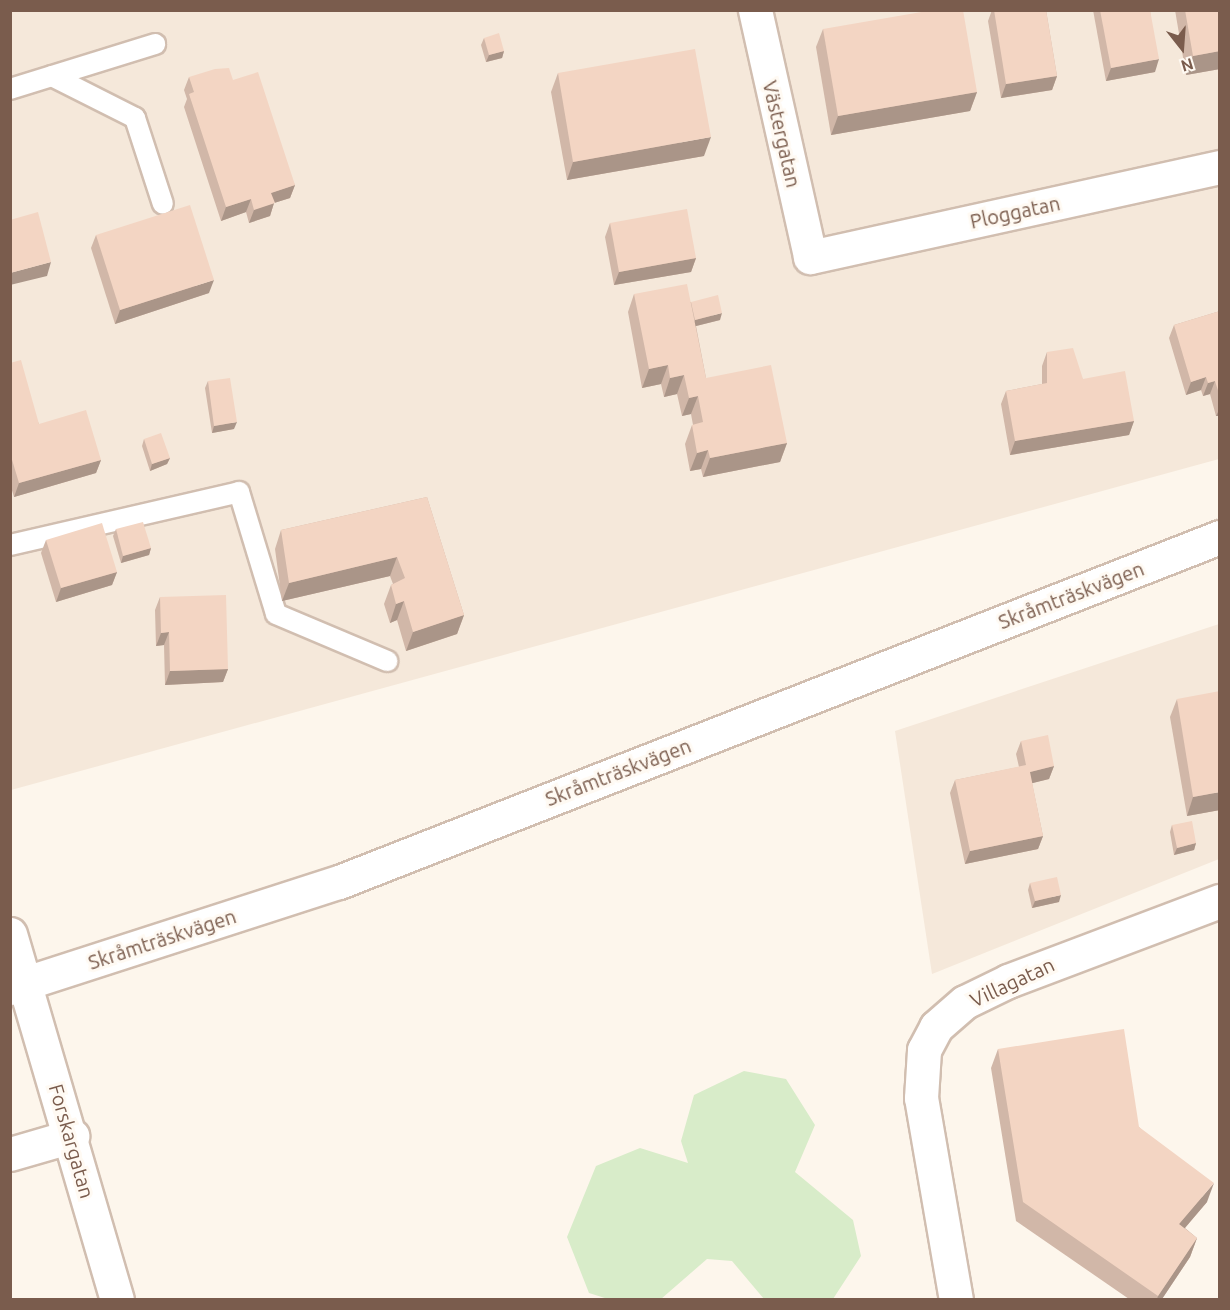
<!DOCTYPE html>
<html>
<head>
<meta charset="utf-8">
<style>
	body { margin:0 }
	#map { position:relative; width:1230px; height:1310px; overflow:hidden; background:#fdf6ec; font-family:Ubuntu,sans-serif }
	div>[style] { position:absolute }
	.residential>* { inset:0; background:#f5e8da }
	.green>* { inset:0; background:#d8ecc9 }
	.roads { filter:drop-shadow(2px 0 #d1beb0) drop-shadow(-2px 0 #d1beb0) drop-shadow(0 2px #d1beb0) drop-shadow(0 -2px #d1beb0) }
	.service>* { height:20px; margin:-10px; padding:0 10px; transform-origin:10px; border-radius:10px; background:#fff }
	.minor>* { height:33px; margin:-16.5px; padding:0 16.5px; transform-origin:16.5px; border-radius:16.5px; background:#fff }
	.secondary>* { height:33px; margin:-16.5px; padding:0 16.5px; transform-origin:16.5px; border-radius:16.5px; background:#fff }
	.wall>* { inset:0; background:#d1b7a8 }
	.shaded-wall>* { inset:0; background:#aa9588 }
	.building>* { inset:0; background:#f3d5c3 }
	span { translate:-50% -50%; white-space:nowrap; text-align:center; line-height:1.15; -webkit-text-stroke:6px #fffaf3; paint-order:stroke }
	.street-label { font-size:20px; color:#7a5c4d }
	.frame { position:absolute; inset:0; border:12px solid #7a5c4d; pointer-events:none }
	.north { position:absolute; left:1152px; top:18px; width:60px; height:60px; -webkit-text-stroke:4px #fffaf3; paint-order:stroke; rotate:163deg; font-size:16px; font-weight:700; line-height:24px; text-align:center; color:#7a5c4d }
	.north::after { content:''; display:block; margin:auto; width:21px; height:27px; background:#7a5c4d; clip-path:polygon(50% 0,100% 100%,50% 72%,0 100%) }
</style>
</head>
<body>
<div id="map">
	<div class="residential">
		<div style="clip-path:polygon(11px 11px,1219px 11px,1219px 459px,11px 790px)"></div>
		<div style="clip-path:polygon(1219px 624px,1219px 859px,932px 974px,895px 731px)"></div>
	</div>
	<div class="green">
		<div style="clip-path:polygon(744px 1071px,786px 1079px,815px 1125px,795px 1172px,853px 1220px,861px 1256px,833px 1299px,764px 1299px,732px 1261px,707px 1259px,661px 1299px,608px 1299px,589px 1293px,567px 1237px,596px 1166px,640px 1148px,688px 1163px,681px 1141px,694px 1095px)"></div>
	</div>
	<div class="roads">
		<div class="service">
			<div style="left:52px;top:76px;width:93px;rotate:26.8deg"></div>
			<div style="left:135px;top:118px;width:90px;rotate:72deg"></div>
			<div style="left:10px;top:89px;width:152px;rotate:-17.2deg"></div>
			<div style="left:10px;top:545px;width:235px;rotate:-13deg"></div>
			<div style="left:239px;top:492px;width:127px;rotate:73.1deg"></div>
			<div style="left:276px;top:614px;width:121px;rotate:22.9deg"></div>
		</div>
		<div class="minor">
			<div style="left:755px;top:10px;width:253px;rotate:77.4deg"></div>
			<div style="left:810px;top:257px;width:420px;rotate:-12.4deg"></div>
			<div style="left:10px;top:934px;width:381px;rotate:73.7deg"></div>
			<div style="left:10px;top:1154px;width:65px;rotate:-16.2deg"></div>
			<div style="left:956px;top:1300px;width:205px;rotate:-99.8deg"></div>
			<div style="left:921px;top:1098px;width:48px;rotate:-86.4deg"></div>
			<div style="left:924px;top:1050px;width:26px;rotate:-62deg"></div>
			<div style="left:936px;top:1027px;width:38px;rotate:-41deg"></div>
			<div style="left:965px;top:1002px;width:48px;rotate:-26deg"></div>
			<div style="left:1008px;top:981px;width:227px;rotate:-20.7deg"></div>
		</div>
		<div class="secondary">
			<div style="left:10px;top:988px;width:346px;rotate:-17.9deg"></div>
			<div style="left:339px;top:882px;width:946px;rotate:-21.39deg"></div>
		</div>
	</div>
	<div class="wall">
		<div style="clip-path:polygon(992px 10px,1046px 10px,1057px 76px,1052px 90px,1001px 98px,988px 21px)"></div>
		<div style="clip-path:polygon(1093px 10px,1150px 10px,1155px 72px,1106px 81px)"></div>
		<div style="clip-path:polygon(1175px 10px,1220px 10px,1220px 69px,1186px 75px)"></div>
		<div style="clip-path:polygon(823px 29px,977px 92px,970px 111px,831px 135px,816px 47px)"></div>
		<div style="clip-path:polygon(484px 38px,504px 51px,502px 58px,486px 62px,481px 45px)"></div>
		<div style="clip-path:polygon(558px 73px,704px 156px,567px 180px,551px 92px)"></div>
		<div style="clip-path:polygon(189px 77px,233px 80px,295px 185px,290px 198px,274px 203px,270px 216px,249px 223px,246px 212px,221px 221px,184px 107px,187px 99px,184px 90px)"></div>
		<div style="clip-path:polygon(610px 223px,696px 258px,691px 272px,614px 285px,605px 237px)"></div>
		<div style="clip-path:polygon(96px 235px,209px 293px,115px 324px,91px 248px)"></div>
		<div style="clip-path:polygon(634px 294px,691px 302px,720px 320px,696px 326px,706px 378px,787px 443px,780px 462px,703px 477px,701px 469px,690px 471px,685px 444px,692px 425px,693px 425px,691px 414px,682px 416px,677px 394px,664px 397px,661px 384px,642px 388px,628px 312px)"></div>
		<div style="clip-path:polygon(1220px 311px,1220px 416px,1216px 416px,1210px 394px,1203px 396px,1201px 390px,1186px 395px,1169px 338px,1174px 325px)"></div>
		<div style="clip-path:polygon(1047px 352px,1083px 379px,1134px 421px,1129px 435px,1010px 455px,1001px 404px,1006px 391px,1042px 384px,1042px 366px)"></div>
		<div style="clip-path:polygon(10px 363px,39px 424px,101px 460px,96px 473px,14px 497px,10px 484px)"></div>
		<div style="clip-path:polygon(208px 381px,234px 429px,212px 433px,205px 388px)"></div>
		<div style="clip-path:polygon(144px 439px,170px 458px,167px 464px,150px 471px,142px 446px)"></div>
		<div style="clip-path:polygon(427px 497px,464px 615px,457px 634px,406px 651px,397px 620px,390px 623px,384px 604px,391px 585px,393px 584px,390px 576px,282px 601px,275px 549px,281px 530px)"></div>
		<div style="clip-path:polygon(116px 529px,151px 548px,149px 555px,121px 563px,113px 536px)"></div>
		<div style="clip-path:polygon(46px 540px,117px 572px,112px 585px,56px 602px,41px 553px)"></div>
		<div style="clip-path:polygon(160px 597px,228px 669px,223px 682px,165px 685px,164px 645px,156px 646px,155px 610px)"></div>
		<div style="clip-path:polygon(1177px 699px,1220px 810px,1187px 816px,1170px 717px)"></div>
		<div style="clip-path:polygon(1021px 741px,1054px 766px,1049px 779px,1032px 783px,1043px 836px,1038px 849px,965px 864px,950px 793px,955px 780px,1019px 767px,1016px 754px)"></div>
		<div style="clip-path:polygon(1172px 825px,1196px 843px,1194px 850px,1174px 855px,1170px 832px)"></div>
		<div style="clip-path:polygon(1030px 883px,1059px 902px,1032px 908px,1028px 890px)"></div>
		<div style="clip-path:polygon(998px 1049px,1139px 1127px,1207px 1202px,1185px 1228px,1197px 1238px,1190px 1257px,1162px 1299px,1129px 1299px,1016px 1221px,991px 1068px)"></div>
	</div>
	<div class="shaded-wall">
		<div style="clip-path:polygon(504px 51px,502px 58px,486px 62px,489px 55px)"></div>
		<div style="clip-path:polygon(1220px 51px,1220px 69px,1186px 75px,1193px 56px)"></div>
		<div style="clip-path:polygon(1159px 59px,1155px 72px,1106px 81px,1111px 68px)"></div>
		<div style="clip-path:polygon(1057px 76px,1052px 90px,1001px 98px,1006px 84px)"></div>
		<div style="clip-path:polygon(977px 92px,970px 111px,831px 135px,838px 116px)"></div>
		<div style="clip-path:polygon(711px 137px,704px 156px,567px 180px,573px 162px)"></div>
		<div style="clip-path:polygon(295px 185px,290px 198px,274px 203px,270px 216px,249px 223px,254px 210px,271px 193px)"></div>
		<div style="clip-path:polygon(251px 199px,246px 212px,221px 221px,226px 207px)"></div>
		<div style="clip-path:polygon(696px 258px,691px 272px,614px 285px,619px 272px)"></div>
		<div style="clip-path:polygon(51px 262px,47px 276px,10px 285px,10px 273px)"></div>
		<div style="clip-path:polygon(214px 280px,209px 293px,115px 324px,120px 310px)"></div>
		<div style="clip-path:polygon(722px 313px,720px 320px,692px 327px,695px 320px)"></div>
		<div style="clip-path:polygon(668px 365px,661px 384px,642px 388px,649px 369px)"></div>
		<div style="clip-path:polygon(684px 375px,677px 394px,664px 397px,670px 378px)"></div>
		<div style="clip-path:polygon(1206px 377px,1201px 390px,1186px 395px,1191px 382px)"></div>
		<div style="clip-path:polygon(1215px 381px,1210px 394px,1203px 396px,1208px 383px)"></div>
		<div style="clip-path:polygon(698px 396px,691px 414px,682px 416px,689px 398px)"></div>
		<div style="clip-path:polygon(1220px 408px,1220px 416px,1216px 416px)"></div>
		<div style="clip-path:polygon(1134px 421px,1129px 435px,1010px 455px,1015px 441px)"></div>
		<div style="clip-path:polygon(237px 422px,234px 429px,212px 433px,214px 426px)"></div>
		<div style="clip-path:polygon(787px 443px,780px 462px,703px 477px,710px 458px)"></div>
		<div style="clip-path:polygon(708px 450px,701px 469px,690px 471px,697px 453px)"></div>
		<div style="clip-path:polygon(170px 458px,167px 464px,150px 471px,152px 464px)"></div>
		<div style="clip-path:polygon(101px 460px,96px 473px,14px 497px,19px 483px)"></div>
		<div style="clip-path:polygon(151px 548px,149px 555px,121px 563px,123px 556px)"></div>
		<div style="clip-path:polygon(397px 557px,390px 576px,282px 601px,289px 583px)"></div>
		<div style="clip-path:polygon(117px 572px,112px 585px,56px 602px,61px 588px)"></div>
		<div style="clip-path:polygon(404px 601px,397px 620px,390px 623px,396px 604px)"></div>
		<div style="clip-path:polygon(464px 615px,457px 634px,406px 651px,413px 632px)"></div>
		<div style="clip-path:polygon(169px 632px,164px 645px,156px 646px,161px 633px)"></div>
		<div style="clip-path:polygon(228px 669px,223px 682px,165px 685px,170px 671px)"></div>
		<div style="clip-path:polygon(1054px 766px,1049px 779px,1025px 785px,1030px 772px)"></div>
		<div style="clip-path:polygon(1220px 792px,1220px 810px,1187px 816px,1193px 797px)"></div>
		<div style="clip-path:polygon(1043px 836px,1038px 849px,965px 864px,970px 851px)"></div>
		<div style="clip-path:polygon(1196px 843px,1194px 850px,1174px 855px,1177px 848px)"></div>
		<div style="clip-path:polygon(1061px 895px,1059px 902px,1032px 908px,1035px 901px)"></div>
		<div style="clip-path:polygon(1214px 1183px,1207px 1202px,1172px 1243px,1179px 1224px)"></div>
		<div style="clip-path:polygon(1197px 1238px,1190px 1257px,1162px 1299px,1157px 1299px,1158px 1296px)"></div>
	</div>
	<div class="building">
		<div style="clip-path:polygon(933px 10px,963px 10px,977px 92px,838px 116px,823px 29px)"></div>
		<div style="clip-path:polygon(994px 10px,1046px 10px,1057px 76px,1006px 84px)"></div>
		<div style="clip-path:polygon(1100px 10px,1150px 10px,1159px 59px,1111px 68px)"></div>
		<div style="clip-path:polygon(1185px 10px,1220px 10px,1220px 51px,1193px 56px)"></div>
		<div style="clip-path:polygon(499px 33px,504px 51px,489px 55px,484px 38px)"></div>
		<div style="clip-path:polygon(695px 49px,711px 137px,573px 162px,558px 73px)"></div>
		<div style="clip-path:polygon(229px 68px,233px 80px,258px 72px,295px 185px,271px 193px,275px 203px,254px 210px,251px 199px,226px 207px,189px 94px,194px 92px,189px 77px,215px 69px)"></div>
		<div style="clip-path:polygon(190px 205px,214px 280px,120px 310px,96px 235px)"></div>
		<div style="clip-path:polygon(687px 209px,696px 258px,619px 272px,610px 223px)"></div>
		<div style="clip-path:polygon(38px 212px,51px 262px,10px 273px,10px 220px)"></div>
		<div style="clip-path:polygon(687px 284px,706px 378px,771px 365px,787px 443px,710px 458px,708px 450px,697px 453px,692px 425px,703px 422px,698px 396px,689px 398px,684px 375px,670px 378px,668px 365px,649px 369px,634px 294px)"></div>
		<div style="clip-path:polygon(718px 295px,722px 313px,695px 320px,691px 302px)"></div>
		<div style="clip-path:polygon(1220px 311px,1220px 397px,1215px 381px,1208px 383px,1206px 377px,1191px 382px,1174px 325px)"></div>
		<div style="clip-path:polygon(1073px 348px,1083px 379px,1125px 371px,1134px 421px,1015px 441px,1006px 391px,1047px 383px,1047px 352px)"></div>
		<div style="clip-path:polygon(21px 360px,39px 424px,86px 410px,101px 460px,19px 483px,10px 453px,10px 363px)"></div>
		<div style="clip-path:polygon(230px 378px,237px 422px,214px 426px,208px 381px)"></div>
		<div style="clip-path:polygon(161px 433px,170px 458px,152px 464px,144px 439px)"></div>
		<div style="clip-path:polygon(427px 497px,464px 615px,413px 632px,404px 601px,396px 604px,391px 585px,405px 578px,397px 557px,289px 583px,281px 530px)"></div>
		<div style="clip-path:polygon(143px 522px,151px 548px,123px 556px,116px 529px)"></div>
		<div style="clip-path:polygon(102px 523px,117px 572px,61px 588px,46px 540px)"></div>
		<div style="clip-path:polygon(226px 595px,228px 669px,170px 671px,169px 632px,161px 633px,160px 597px)"></div>
		<div style="clip-path:polygon(1220px 691px,1220px 792px,1193px 797px,1177px 699px)"></div>
		<div style="clip-path:polygon(1048px 735px,1054px 766px,1030px 772px,1043px 836px,970px 851px,955px 780px,1026px 765px,1021px 741px)"></div>
		<div style="clip-path:polygon(1192px 821px,1196px 843px,1177px 848px,1172px 825px)"></div>
		<div style="clip-path:polygon(1057px 877px,1061px 895px,1035px 901px,1030px 883px)"></div>
		<div style="clip-path:polygon(1124px 1029px,1139px 1127px,1214px 1183px,1179px 1224px,1197px 1238px,1158px 1296px,1023px 1202px,998px 1049px)"></div>
	</div>
	<div class="street-label">
		<span style="left:782px;top:134px;rotate:77deg">Västergatan</span>
		<span style="left:1015px;top:212px;rotate:-12deg">Ploggatan</span>
		<span style="left:1071px;top:595px;rotate:-21deg">Skråmträskvägen</span>
		<span style="left:618px;top:772px;rotate:-21deg">Skråmträskvägen</span>
		<span style="left:162px;top:939px;rotate:-18deg">Skråmträskvägen</span>
		<span style="left:1012px;top:982px;rotate:-25deg">Villagatan</span>
		<span style="left:72px;top:1141px;rotate:74deg">Forskargatan</span>
	</div>
	<div class="frame"></div>
	<div class="north">N</div>
</div>
</body>
</html>
